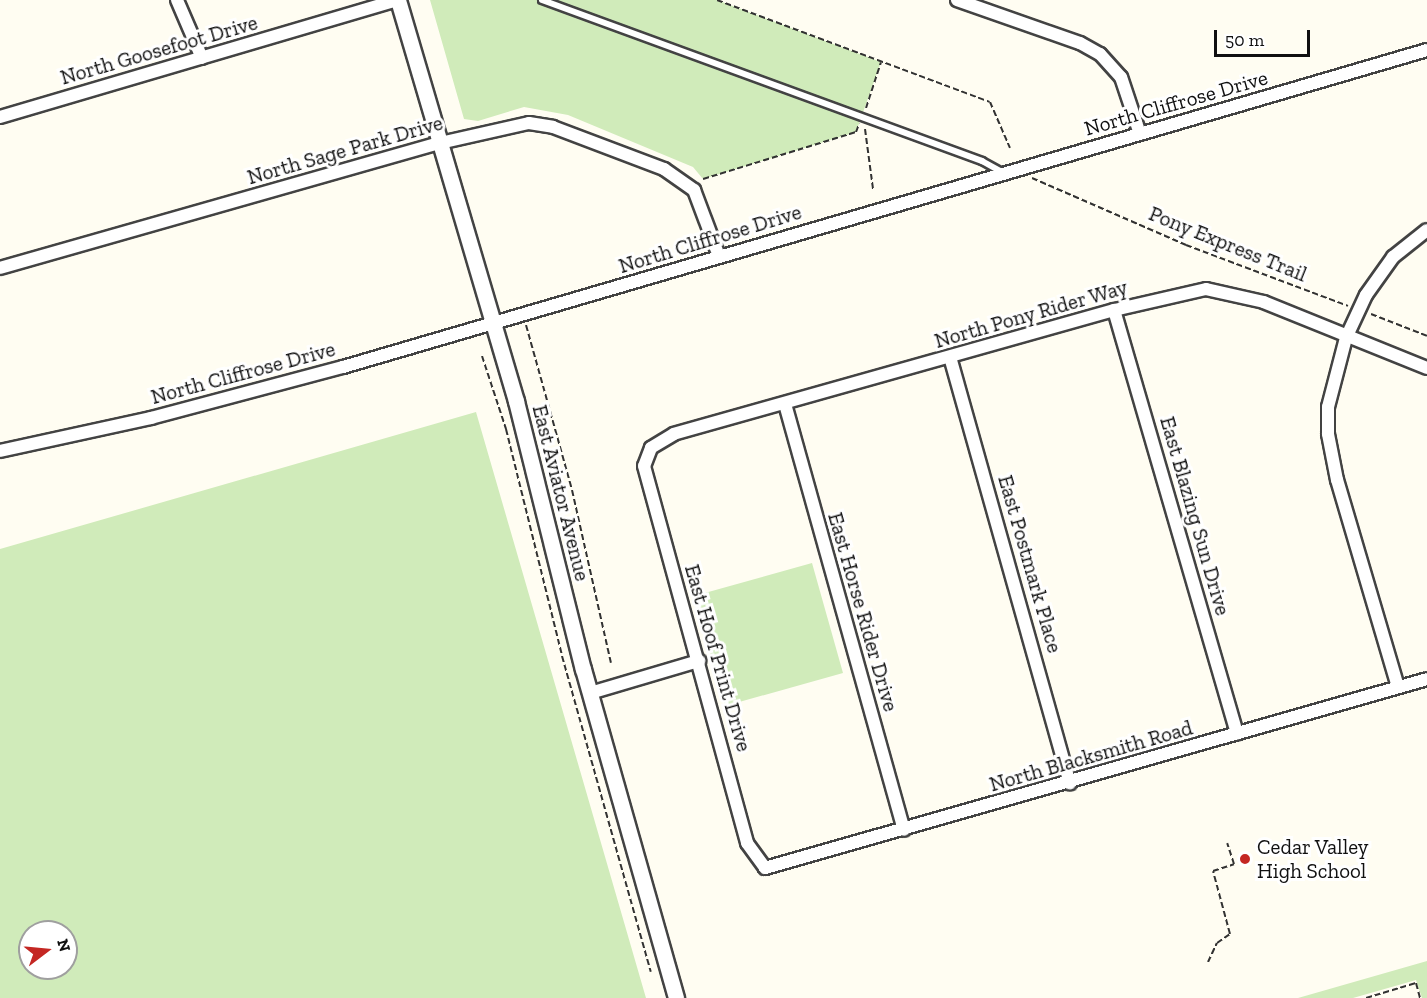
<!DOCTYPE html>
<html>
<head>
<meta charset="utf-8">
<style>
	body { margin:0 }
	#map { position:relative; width:1427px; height:998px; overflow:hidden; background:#fffdf2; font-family:"Zilla Slab",serif }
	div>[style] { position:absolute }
	.green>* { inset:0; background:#d0ebba }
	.path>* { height:2px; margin-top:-1px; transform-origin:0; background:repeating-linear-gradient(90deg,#323232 0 6px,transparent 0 9px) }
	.roads { filter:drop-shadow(2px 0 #434343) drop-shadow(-2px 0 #434343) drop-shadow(0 2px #434343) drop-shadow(0 -2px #434343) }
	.service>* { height:6px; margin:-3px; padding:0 3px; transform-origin:3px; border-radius:3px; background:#fff }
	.minor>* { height:12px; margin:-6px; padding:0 6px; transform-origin:6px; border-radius:6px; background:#fff }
	.tertiary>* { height:15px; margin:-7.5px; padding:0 7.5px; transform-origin:7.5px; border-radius:7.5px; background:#fff }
	.dots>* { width:16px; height:16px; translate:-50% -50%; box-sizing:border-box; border:3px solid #fff; border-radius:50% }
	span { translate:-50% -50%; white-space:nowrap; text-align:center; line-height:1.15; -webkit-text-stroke:6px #fff; paint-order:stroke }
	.street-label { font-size:21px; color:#101010 }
	.poi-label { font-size:21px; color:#101010 }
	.left { translate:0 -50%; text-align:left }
	.north { position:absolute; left:18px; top:920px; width:60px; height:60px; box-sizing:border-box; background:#fff; border:2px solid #9f9f9f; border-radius:50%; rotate:74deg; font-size:16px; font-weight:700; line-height:24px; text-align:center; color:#101010 }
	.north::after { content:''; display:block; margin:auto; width:21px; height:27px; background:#c42723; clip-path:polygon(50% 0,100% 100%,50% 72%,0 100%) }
	.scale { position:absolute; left:1214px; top:30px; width:96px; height:27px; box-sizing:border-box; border:3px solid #101010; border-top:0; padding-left:8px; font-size:18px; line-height:21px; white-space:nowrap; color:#101010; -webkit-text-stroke:4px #fff; paint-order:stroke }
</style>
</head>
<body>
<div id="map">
	<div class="green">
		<div style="clip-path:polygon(430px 0,717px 0,881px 62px,856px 132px,703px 179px,693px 167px,568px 115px,524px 107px,478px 121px,464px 119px)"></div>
		<div style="clip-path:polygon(evenodd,476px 412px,646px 998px,0 998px,0 549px,476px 412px,30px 932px,66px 932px,66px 968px,30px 968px,30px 932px)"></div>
		<div style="clip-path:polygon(812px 563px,843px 673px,725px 706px,694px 596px)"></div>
		<div style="clip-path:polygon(1427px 961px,1427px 998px,1422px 998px,1416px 980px,1353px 998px,1298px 998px)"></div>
	</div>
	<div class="path">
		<div style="left:717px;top:0;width:291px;rotate:20.5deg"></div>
		<div style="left:990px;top:102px;width:50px;rotate:66.5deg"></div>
		<div style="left:866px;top:108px;width:48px;rotate:-71.9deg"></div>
		<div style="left:865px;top:129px;width:61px;rotate:82.4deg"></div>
		<div style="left:1032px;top:178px;width:168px;rotate:23.5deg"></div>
		<div style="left:1186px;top:245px;width:173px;rotate:20.6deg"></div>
		<div style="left:703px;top:179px;width:160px;rotate:-17.1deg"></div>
		<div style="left:856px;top:132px;width:9px;rotate:-69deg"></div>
		<div style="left:1371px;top:314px;width:60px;rotate:21.4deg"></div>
		<div style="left:526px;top:325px;width:171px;rotate:74.4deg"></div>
		<div style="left:572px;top:490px;width:177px;rotate:77.3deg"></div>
		<div style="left:482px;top:356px;width:77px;rotate:71.8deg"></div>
		<div style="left:506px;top:429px;width:234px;rotate:76.1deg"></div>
		<div style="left:562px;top:656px;width:328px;rotate:74.3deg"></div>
		<div style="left:1208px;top:962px;width:21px;rotate:-65deg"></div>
		<div style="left:1217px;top:943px;width:16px;rotate:-35deg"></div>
		<div style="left:1230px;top:934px;width:65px;rotate:-105.1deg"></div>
		<div style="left:1213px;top:871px;width:22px;rotate:-18deg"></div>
		<div style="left:1234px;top:864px;width:22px;rotate:-108deg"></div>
		<div style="left:1366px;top:998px;width:52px;rotate:-16.7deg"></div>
		<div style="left:1416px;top:983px;width:16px;rotate:75deg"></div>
	</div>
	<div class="roads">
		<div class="service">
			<div style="left:542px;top:0;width:469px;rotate:20.1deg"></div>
			<div style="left:982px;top:161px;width:23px;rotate:29deg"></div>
		</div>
		<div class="minor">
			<div style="left:177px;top:0;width:63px;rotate:66.7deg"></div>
			<div style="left:957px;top:0;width:130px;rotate:19.3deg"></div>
			<div style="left:1080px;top:43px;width:23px;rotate:29deg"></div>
			<div style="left:1100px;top:54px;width:31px;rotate:48deg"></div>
			<div style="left:1121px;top:77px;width:60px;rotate:71.6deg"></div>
			<div style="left:0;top:117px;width:415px;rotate:-16.4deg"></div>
			<div style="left:0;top:268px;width:457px;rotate:-15.9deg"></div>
			<div style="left:440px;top:143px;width:91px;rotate:-12.7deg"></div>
			<div style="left:529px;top:123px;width:24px;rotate:9deg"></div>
			<div style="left:553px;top:127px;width:119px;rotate:20.7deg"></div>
			<div style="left:664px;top:169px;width:37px;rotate:35deg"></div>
			<div style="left:694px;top:190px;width:71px;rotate:69.3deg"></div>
			<div style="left:1114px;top:310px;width:441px;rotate:73.8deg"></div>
			<div style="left:950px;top:357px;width:443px;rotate:74.3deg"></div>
			<div style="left:1427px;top:368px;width:176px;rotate:-158deg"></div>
			<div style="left:1264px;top:302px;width:59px;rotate:-167.4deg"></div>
			<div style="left:1206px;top:289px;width:94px;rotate:167.1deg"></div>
			<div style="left:1114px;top:310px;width:457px;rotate:164.3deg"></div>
			<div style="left:674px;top:434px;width:27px;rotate:149deg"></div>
			<div style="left:651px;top:448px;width:19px;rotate:111deg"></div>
			<div style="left:644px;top:466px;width:391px;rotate:74.7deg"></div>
			<div style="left:747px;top:843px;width:31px;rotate:54deg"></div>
			<div style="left:765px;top:868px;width:688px;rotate:-15.93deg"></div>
			<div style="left:785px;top:404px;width:442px;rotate:74.4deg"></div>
			<div style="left:0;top:451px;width:155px;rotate:-12.3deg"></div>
			<div style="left:151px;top:418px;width:199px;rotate:-14.9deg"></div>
			<div style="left:343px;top:367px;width:1129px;rotate:-16.3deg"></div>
			<div style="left:1398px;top:687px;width:216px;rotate:-106.4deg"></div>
			<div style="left:1337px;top:480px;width:47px;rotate:-101.1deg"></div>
			<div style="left:1328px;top:434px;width:27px;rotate:-90deg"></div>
			<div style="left:1328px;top:407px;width:71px;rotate:-75.4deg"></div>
			<div style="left:1346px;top:338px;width:47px;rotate:-65.1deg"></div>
			<div style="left:1366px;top:295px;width:47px;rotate:-54.6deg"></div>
			<div style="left:1393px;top:257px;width:43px;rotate:-38.5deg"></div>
			<div style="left:590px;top:693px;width:114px;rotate:-16.4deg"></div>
		</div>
		<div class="tertiary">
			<div style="left:398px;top:0;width:418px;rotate:73.6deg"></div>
			<div style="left:516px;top:401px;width:276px;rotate:76deg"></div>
			<div style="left:583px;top:669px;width:342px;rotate:74.2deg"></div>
		</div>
	</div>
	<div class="dots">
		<div style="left:1245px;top:859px;background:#c42723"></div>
	</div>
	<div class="street-label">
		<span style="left:159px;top:50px;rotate:-16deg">North Goosefoot Drive</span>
		<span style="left:1176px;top:103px;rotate:-16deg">North Cliffrose Drive</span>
		<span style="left:345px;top:150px;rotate:-16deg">North Sage Park Drive</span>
		<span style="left:710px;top:239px;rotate:-17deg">North Cliffrose Drive</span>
		<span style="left:1228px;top:244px;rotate:22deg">Pony Express Trail</span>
		<span style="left:1031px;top:314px;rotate:-16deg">North Pony Rider Way</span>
		<span style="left:243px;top:373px;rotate:-15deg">North Cliffrose Drive</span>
		<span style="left:561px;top:493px;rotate:76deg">East Aviator Avenue</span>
		<span style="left:1195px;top:516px;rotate:74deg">East Blazing Sun Drive</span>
		<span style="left:1030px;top:564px;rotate:74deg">East Postmark Place</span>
		<span style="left:863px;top:612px;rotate:74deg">East Horse Rider Drive</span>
		<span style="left:718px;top:658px;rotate:74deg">East Hoof Print Drive</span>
		<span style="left:1091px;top:756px;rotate:-16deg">North Blacksmith Road</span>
	</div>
	<div class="poi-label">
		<span class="left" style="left:1257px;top:859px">Cedar Valley<br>High School</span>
	</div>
	<div class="north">N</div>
	<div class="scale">50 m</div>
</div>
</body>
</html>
